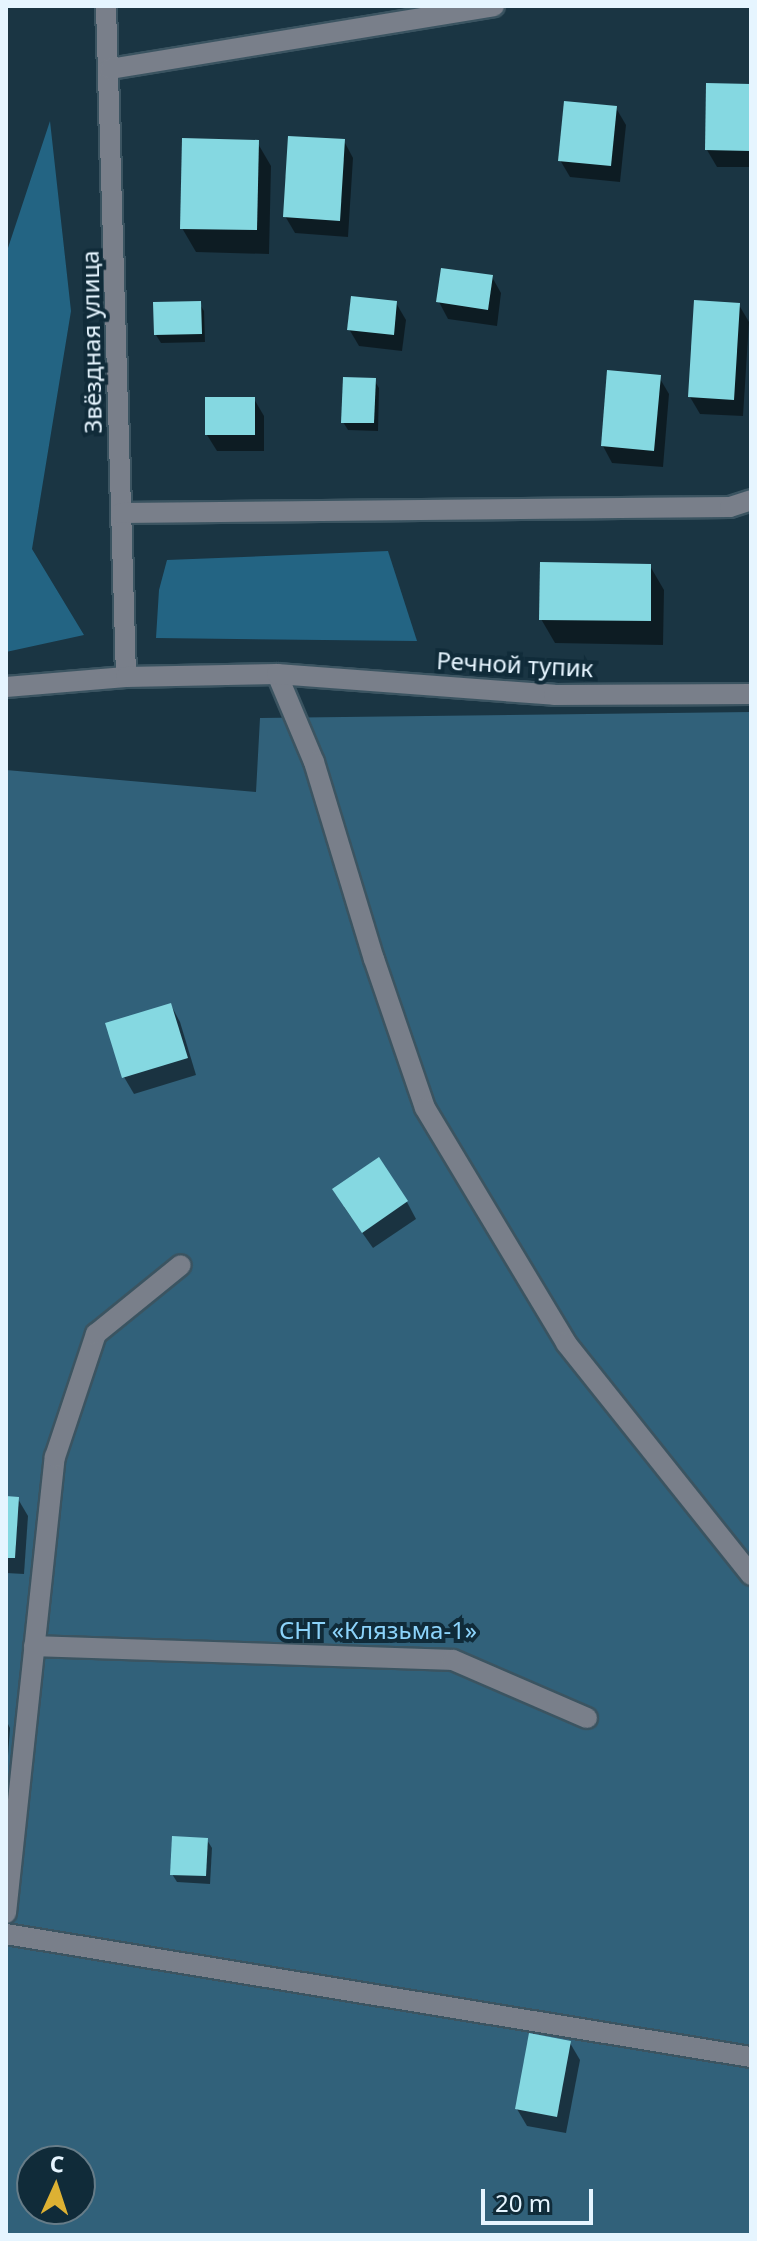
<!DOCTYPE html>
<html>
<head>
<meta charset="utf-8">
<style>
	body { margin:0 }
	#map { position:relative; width:757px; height:2241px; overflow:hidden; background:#1a3543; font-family:"Noto Sans",sans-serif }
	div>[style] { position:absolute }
	.green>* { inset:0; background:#31617a }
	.forest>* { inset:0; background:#236483 }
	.shadow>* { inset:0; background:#0007 }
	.building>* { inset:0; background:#85d8e1 }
	.roads { filter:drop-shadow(2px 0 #3b5461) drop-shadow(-2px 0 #3b5461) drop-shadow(0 2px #3b5461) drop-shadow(0 -2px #3b5461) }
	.minor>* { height:20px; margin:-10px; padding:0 10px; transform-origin:10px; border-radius:10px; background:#797f8a }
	span { translate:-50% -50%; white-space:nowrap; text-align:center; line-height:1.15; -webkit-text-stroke:8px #102b39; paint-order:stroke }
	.street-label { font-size:24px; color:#e6f5ff }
	.park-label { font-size:24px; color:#8cd3fa }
	.frame { position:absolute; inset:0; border:8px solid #e6f5ff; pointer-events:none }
	.north { position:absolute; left:16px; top:2145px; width:80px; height:80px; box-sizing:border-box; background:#102b39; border:2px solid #667c88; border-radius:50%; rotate:3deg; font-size:22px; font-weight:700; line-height:32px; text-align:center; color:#e6f5ff }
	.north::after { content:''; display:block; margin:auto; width:28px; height:36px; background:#ddb133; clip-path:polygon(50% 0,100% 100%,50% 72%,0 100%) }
	.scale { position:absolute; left:481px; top:2189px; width:112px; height:36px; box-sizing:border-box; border:4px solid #e6f5ff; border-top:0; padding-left:10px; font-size:24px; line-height:28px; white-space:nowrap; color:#e6f5ff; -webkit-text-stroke:6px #102b39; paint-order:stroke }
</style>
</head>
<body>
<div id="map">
	<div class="green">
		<div style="clip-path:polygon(evenodd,751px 712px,751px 2235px,6px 2235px,6px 770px,256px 792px,260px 718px,751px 712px,32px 2161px,80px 2161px,80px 2209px,32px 2209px,32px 2161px)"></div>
	</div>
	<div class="forest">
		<div style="clip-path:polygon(50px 121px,71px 311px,32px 549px,84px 635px,6px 652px,6px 254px)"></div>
		<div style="clip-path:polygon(388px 551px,417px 641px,156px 638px,159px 590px,167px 560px)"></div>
	</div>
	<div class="shadow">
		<div style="clip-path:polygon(751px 86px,751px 167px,717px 167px,707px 150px)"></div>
		<div style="clip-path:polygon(616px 108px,626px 125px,620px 182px,570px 177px,560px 160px)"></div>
		<div style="clip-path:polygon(344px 141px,353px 158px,348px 237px,295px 233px,285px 216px)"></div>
		<div style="clip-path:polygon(257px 142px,271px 166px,269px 254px,196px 252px,182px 228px)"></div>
		<div style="clip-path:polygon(492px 277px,501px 293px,497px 326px,448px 319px,439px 302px)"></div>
		<div style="clip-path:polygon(199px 303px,204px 311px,205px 342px,161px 343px,156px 335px)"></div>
		<div style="clip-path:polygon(396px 303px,406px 320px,402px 351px,359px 346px,349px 329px)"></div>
		<div style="clip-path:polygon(739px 305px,749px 322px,743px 416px,700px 414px,690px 397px)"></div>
		<div style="clip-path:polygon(659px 377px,669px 394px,663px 467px,612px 463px,603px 446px)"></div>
		<div style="clip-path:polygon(374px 380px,379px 388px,378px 431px,348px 430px,343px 422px)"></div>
		<div style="clip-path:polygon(254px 399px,264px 416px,264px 451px,217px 451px,207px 435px)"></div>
		<div style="clip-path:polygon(650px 566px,664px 590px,663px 645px,555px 643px,541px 619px)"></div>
		<div style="clip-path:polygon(171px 1005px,180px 1022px,196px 1075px,134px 1094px,124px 1077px)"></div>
		<div style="clip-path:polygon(407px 1202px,416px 1219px,373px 1248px,344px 1207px)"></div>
		<div style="clip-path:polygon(6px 1498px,18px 1499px,28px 1516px,24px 1574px,6px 1573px)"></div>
		<div style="clip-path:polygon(6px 1720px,10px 1728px,8px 1756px,6px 1756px)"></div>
		<div style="clip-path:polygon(207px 1840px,212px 1848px,210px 1884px,177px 1882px,172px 1874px)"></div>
		<div style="clip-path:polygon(570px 2043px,580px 2060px,566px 2133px,527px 2126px,517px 2109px)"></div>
	</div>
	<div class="building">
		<div style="clip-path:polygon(706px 83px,751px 84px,751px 151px,705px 150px)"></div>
		<div style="clip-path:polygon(564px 101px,617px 106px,611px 166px,558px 161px)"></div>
		<div style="clip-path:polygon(288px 136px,345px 139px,340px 221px,283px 217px)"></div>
		<div style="clip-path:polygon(182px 138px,259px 140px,257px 230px,180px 229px)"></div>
		<div style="clip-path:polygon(441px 268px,493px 275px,488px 310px,436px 302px)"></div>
		<div style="clip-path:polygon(351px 296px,397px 301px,394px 335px,347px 330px)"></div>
		<div style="clip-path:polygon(694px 300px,740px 303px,734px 400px,688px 397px)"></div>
		<div style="clip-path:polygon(201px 301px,202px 334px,154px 335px,153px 302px)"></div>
		<div style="clip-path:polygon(607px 370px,661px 375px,654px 451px,601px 446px)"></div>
		<div style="clip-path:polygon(343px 377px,376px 378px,374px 423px,341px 423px)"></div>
		<div style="clip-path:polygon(205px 397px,255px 397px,255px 435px,205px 435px)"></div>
		<div style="clip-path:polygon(540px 562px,651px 564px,651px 621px,539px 620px)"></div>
		<div style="clip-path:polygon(171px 1003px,188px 1058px,122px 1078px,105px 1023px)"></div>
		<div style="clip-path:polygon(379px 1157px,408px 1201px,362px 1233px,332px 1189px)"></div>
		<div style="clip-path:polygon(6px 1496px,19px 1497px,15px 1558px,6px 1558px)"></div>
		<div style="clip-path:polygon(172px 1836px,208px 1838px,206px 1876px,170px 1875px)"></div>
		<div style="clip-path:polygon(529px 2033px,571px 2041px,557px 2117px,515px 2109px)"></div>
	</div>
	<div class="roads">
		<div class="minor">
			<div style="left:106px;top:6px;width:671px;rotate:88.29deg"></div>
			<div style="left:110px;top:69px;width:389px;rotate:-9.3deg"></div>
			<div style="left:121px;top:513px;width:609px;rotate:-0.56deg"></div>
			<div style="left:730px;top:507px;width:22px;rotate:-18deg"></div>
			<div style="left:277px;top:674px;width:95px;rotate:67.2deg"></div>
			<div style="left:314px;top:762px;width:206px;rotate:73.1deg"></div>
			<div style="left:374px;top:959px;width:157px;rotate:71.1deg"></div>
			<div style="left:425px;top:1108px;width:274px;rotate:59deg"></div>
			<div style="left:566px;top:1343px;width:297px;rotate:51.4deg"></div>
			<div style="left:6px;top:687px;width:120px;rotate:-4.8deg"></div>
			<div style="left:126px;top:677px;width:151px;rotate:-1.1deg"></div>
			<div style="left:277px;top:674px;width:278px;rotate:4.3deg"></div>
			<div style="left:554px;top:695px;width:197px;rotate:-0.3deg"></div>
			<div style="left:34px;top:1646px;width:419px;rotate:1.9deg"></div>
			<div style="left:453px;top:1660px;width:146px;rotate:23.4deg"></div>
			<div style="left:6px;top:1913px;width:459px;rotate:-83.9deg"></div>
			<div style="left:55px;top:1457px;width:130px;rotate:-71.6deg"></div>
			<div style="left:96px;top:1334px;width:109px;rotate:-39.1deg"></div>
			<div style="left:6px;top:1934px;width:755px;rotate:9.38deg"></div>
		</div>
	</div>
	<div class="street-label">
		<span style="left:91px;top:342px;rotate:-91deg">Звёздная улица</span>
		<span style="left:515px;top:664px;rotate:3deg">Речной тупик</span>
	</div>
	<div class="park-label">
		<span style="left:378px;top:1630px">СНТ «Клязьма-1»</span>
	</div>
	<div class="frame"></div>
	<div class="north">С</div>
	<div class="scale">20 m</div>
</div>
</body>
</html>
